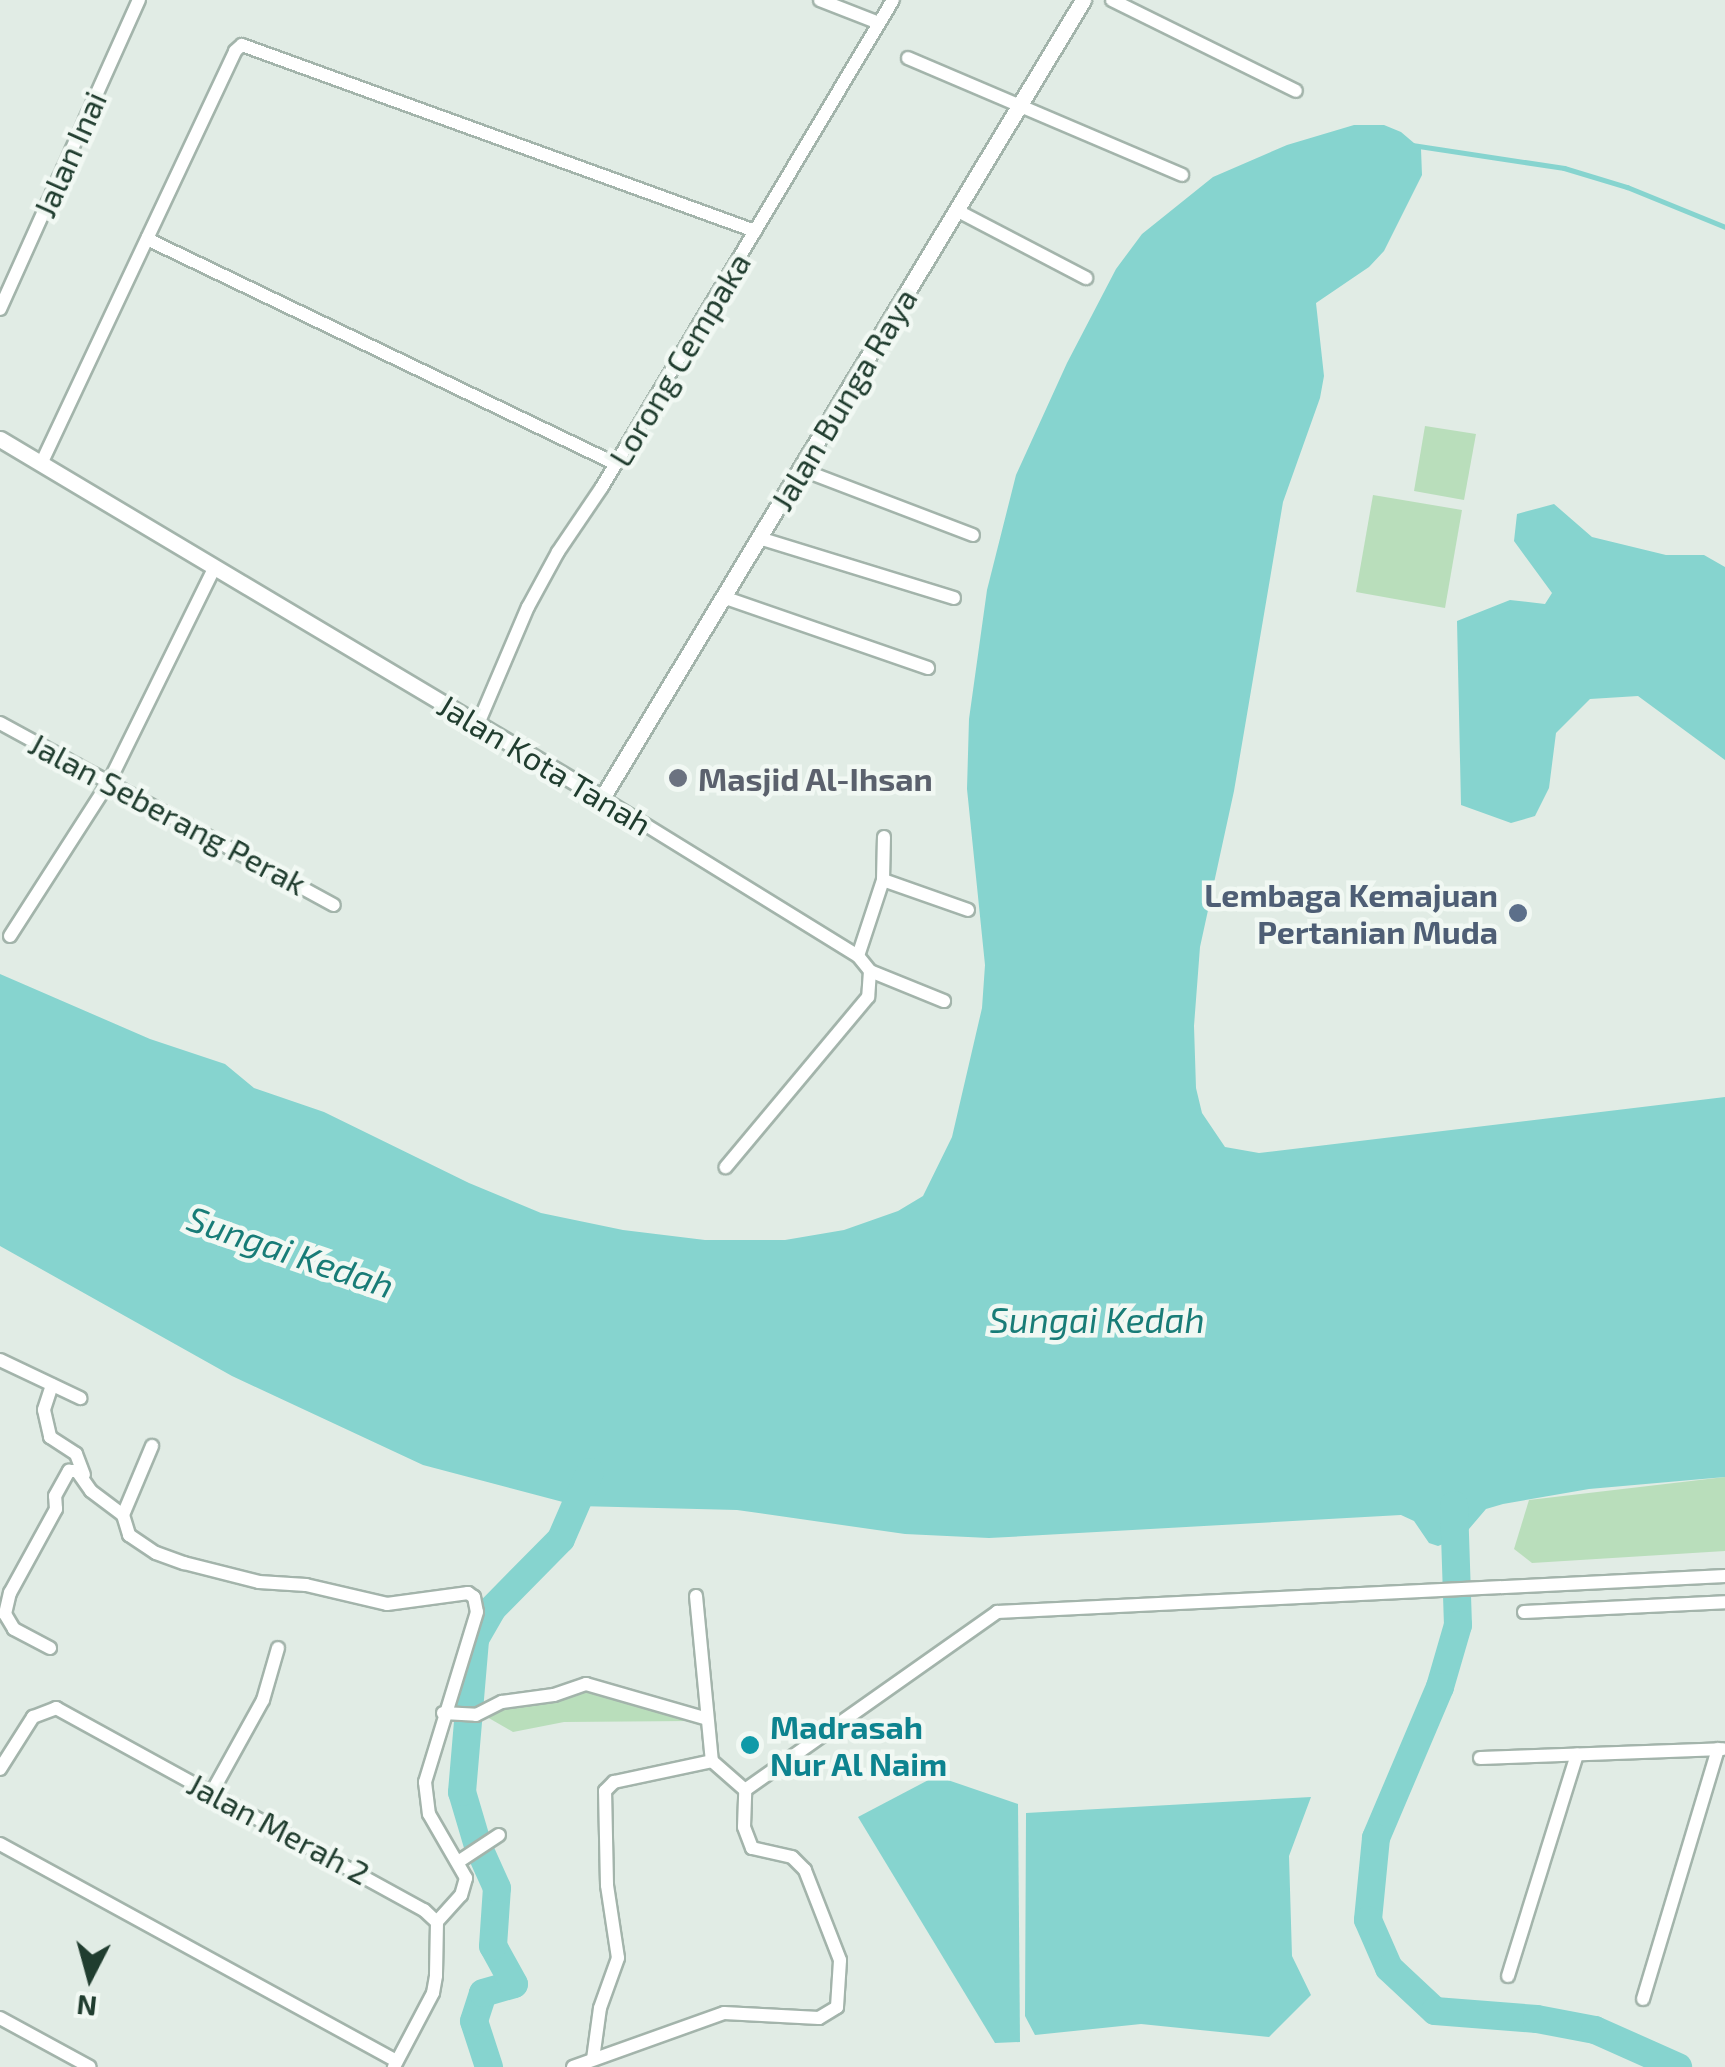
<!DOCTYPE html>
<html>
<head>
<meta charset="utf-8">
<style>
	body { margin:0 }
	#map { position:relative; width:1725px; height:2067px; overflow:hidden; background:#e1ece5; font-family:"Exo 2",sans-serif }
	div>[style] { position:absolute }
	.green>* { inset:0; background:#b9debb }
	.water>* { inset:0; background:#86d4cf }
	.stream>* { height:5px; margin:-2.5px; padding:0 2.5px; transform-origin:2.5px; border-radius:2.5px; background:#86d4cf }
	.river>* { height:28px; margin:-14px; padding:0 14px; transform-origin:14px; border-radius:14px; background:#86d4cf }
	.roads { filter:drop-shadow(2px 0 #a3b4ab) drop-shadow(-2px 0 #a3b4ab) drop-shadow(0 2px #a3b4ab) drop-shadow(0 -2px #a3b4ab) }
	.minor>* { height:12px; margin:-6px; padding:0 6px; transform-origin:6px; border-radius:6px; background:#fff }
	.tertiary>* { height:15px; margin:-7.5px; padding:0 7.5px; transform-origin:7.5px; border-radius:7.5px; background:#fff }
	.dots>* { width:28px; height:28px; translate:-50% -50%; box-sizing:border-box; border:5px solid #f1f8f3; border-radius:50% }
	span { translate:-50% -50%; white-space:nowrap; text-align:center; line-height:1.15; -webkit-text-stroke:9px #f1f8f3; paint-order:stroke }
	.street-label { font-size:32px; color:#203d2f }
	.worship-label { font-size:32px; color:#5b616d; font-weight:700 }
	.left { translate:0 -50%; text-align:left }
	.service-label { font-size:32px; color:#4e5e75; font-weight:700 }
	.right { translate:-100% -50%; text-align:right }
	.culture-label { font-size:32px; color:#0d838f; font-weight:700 }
	.water-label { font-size:35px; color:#187c77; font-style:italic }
	.north { position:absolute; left:40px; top:1927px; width:100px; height:100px; -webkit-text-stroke:8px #f1f8f3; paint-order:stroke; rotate:186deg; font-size:28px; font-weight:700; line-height:40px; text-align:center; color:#203d2f }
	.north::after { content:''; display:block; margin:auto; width:35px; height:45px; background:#203d2f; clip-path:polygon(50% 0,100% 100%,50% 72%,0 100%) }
</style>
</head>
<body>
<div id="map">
	<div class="green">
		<div style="clip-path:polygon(1425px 426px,1476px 434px,1464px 500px,1414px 491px)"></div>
		<div style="clip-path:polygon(1373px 495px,1462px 510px,1445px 608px,1356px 592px)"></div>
		<div style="clip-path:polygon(1725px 1477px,1725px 1551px,1532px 1563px,1514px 1549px,1529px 1500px)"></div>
		<div style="clip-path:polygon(585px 1689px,692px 1721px,564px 1722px,513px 1732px,487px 1717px,494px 1708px)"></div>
	</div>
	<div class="water">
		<div style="clip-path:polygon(1354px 125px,1384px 125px,1401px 132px,1421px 149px,1422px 175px,1384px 251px,1369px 267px,1316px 303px,1324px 376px,1320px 398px,1283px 502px,1234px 791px,1200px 947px,1194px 1026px,1196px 1088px,1202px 1113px,1225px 1147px,1259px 1153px,1725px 1097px,1725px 1477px,1589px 1489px,1503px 1504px,1486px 1509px,1463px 1536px,1438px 1546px,1429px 1543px,1414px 1521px,1401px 1515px,989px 1538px,905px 1534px,737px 1510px,578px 1506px,423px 1465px,232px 1376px,0 1246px,0 974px,150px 1039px,225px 1064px,254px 1088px,324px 1112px,469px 1183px,541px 1213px,623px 1230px,705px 1240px,785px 1240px,844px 1230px,898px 1211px,923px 1196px,952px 1137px,982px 1008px,985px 965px,967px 789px,969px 719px,987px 590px,1016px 475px,1067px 363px,1116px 269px,1142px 234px,1213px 177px,1287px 145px)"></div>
		<div style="clip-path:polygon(1554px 504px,1592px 537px,1666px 555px,1704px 555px,1725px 567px,1725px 760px,1638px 696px,1590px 699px,1556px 733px,1549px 788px,1535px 816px,1511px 823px,1461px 805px,1457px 621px,1510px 600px,1545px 604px,1552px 593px,1514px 541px,1517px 514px)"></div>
		<div style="clip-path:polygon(936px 1776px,1018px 1804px,1020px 2042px,995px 2043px,858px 1817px)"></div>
		<div style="clip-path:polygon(1311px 1797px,1289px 1856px,1292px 1956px,1311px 1995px,1269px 2037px,1141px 2024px,1035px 2035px,1025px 2016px,1026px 1813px)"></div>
	</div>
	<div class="stream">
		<div style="left:1412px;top:145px;width:154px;rotate:8.6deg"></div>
		<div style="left:1564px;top:168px;width:66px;rotate:16.8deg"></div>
		<div style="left:1627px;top:187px;width:106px;rotate:22.2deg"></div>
	</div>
	<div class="river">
		<div style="left:1454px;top:1505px;width:120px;rotate:88.1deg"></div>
		<div style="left:1458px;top:1625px;width:65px;rotate:106.2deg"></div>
		<div style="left:1440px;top:1687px;width:164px;rotate:113deg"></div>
		<div style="left:1376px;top:1838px;width:82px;rotate:95.6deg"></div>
		<div style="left:1368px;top:1920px;width:52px;rotate:66.4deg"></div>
		<div style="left:1389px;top:1968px;width:63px;rotate:43.1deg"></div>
		<div style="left:1435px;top:2011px;width:102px;rotate:4.5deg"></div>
		<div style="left:1537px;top:2019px;width:59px;rotate:10.7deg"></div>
		<div style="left:1595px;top:2030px;width:91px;rotate:24deg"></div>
		<div style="left:489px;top:2067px;width:48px;rotate:-108.1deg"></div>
		<div style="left:474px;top:2021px;width:29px;rotate:-72deg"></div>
		<div style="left:483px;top:1993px;width:32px;rotate:-16deg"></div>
		<div style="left:514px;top:1984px;width:43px;rotate:-118.9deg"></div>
		<div style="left:493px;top:1946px;width:58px;rotate:-86.1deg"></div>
		<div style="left:497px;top:1888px;width:46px;rotate:-114.3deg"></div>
		<div style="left:478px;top:1846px;width:56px;rotate:-106.5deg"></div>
		<div style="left:462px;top:1792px;width:154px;rotate:-85.1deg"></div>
		<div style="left:475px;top:1639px;width:34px;rotate:-60deg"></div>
		<div style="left:492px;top:1609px;width:98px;rotate:-45.4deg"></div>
		<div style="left:561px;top:1539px;width:73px;rotate:-66.6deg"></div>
	</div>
	<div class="roads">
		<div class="minor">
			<div style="left:820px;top:0;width:63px;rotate:21.3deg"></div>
			<div style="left:1112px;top:0;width:205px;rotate:26.3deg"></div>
			<div style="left:908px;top:58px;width:298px;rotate:23.1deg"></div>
			<div style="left:956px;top:210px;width:147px;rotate:27.6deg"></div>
			<div style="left:147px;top:239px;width:520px;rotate:25.63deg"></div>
			<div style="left:0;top:309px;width:339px;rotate:-65.8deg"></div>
			<div style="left:41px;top:464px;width:456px;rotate:-64.8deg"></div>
			<div style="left:235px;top:51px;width:9px;rotate:-41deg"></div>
			<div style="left:242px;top:45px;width:546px;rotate:19.93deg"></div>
			<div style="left:800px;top:469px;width:185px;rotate:20.9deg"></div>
			<div style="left:759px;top:538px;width:204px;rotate:17.1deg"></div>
			<div style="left:723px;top:597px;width:217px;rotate:19.1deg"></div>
			<div style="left:0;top:723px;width:380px;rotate:28.6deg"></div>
			<div style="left:478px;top:724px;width:127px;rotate:-66.9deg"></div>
			<div style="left:528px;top:607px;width:63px;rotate:-61.4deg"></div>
			<div style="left:558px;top:552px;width:78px;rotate:-55.9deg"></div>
			<div style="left:602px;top:487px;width:567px;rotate:-59.14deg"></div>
			<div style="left:602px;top:798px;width:301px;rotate:31.7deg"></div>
			<div style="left:858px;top:956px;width:19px;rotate:51deg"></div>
			<div style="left:870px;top:971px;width:26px;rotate:94deg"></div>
			<div style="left:868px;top:997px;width:222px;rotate:129.9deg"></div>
			<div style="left:883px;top:880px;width:90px;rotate:19.4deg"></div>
			<div style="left:10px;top:936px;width:183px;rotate:-57.3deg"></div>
			<div style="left:109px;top:782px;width:240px;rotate:-63.8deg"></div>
			<div style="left:858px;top:956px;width:80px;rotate:-71.8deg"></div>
			<div style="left:883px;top:880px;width:43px;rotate:-88.7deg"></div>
			<div style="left:870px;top:971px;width:80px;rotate:22.1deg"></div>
			<div style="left:0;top:1360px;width:89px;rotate:25.4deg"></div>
			<div style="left:52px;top:1385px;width:26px;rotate:108deg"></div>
			<div style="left:44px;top:1410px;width:28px;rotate:77deg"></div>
			<div style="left:50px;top:1437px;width:31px;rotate:33deg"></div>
			<div style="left:76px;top:1454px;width:22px;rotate:69deg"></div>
			<div style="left:123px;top:1515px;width:75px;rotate:-67.2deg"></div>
			<div style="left:696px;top:1596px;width:166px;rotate:84.5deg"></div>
			<div style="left:712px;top:1761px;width:44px;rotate:41.3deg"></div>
			<div style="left:1524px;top:1612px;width:201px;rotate:-2.8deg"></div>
			<div style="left:50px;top:1648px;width:41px;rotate:-152.2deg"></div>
			<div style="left:14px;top:1629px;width:17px;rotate:-121deg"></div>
			<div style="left:5px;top:1614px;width:22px;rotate:-77deg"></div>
			<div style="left:10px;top:1593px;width:96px;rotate:-61.3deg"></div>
			<div style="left:56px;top:1509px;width:13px;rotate:-94deg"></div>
			<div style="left:55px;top:1496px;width:29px;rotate:-61deg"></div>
			<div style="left:69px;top:1471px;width:8px"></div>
			<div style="left:77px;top:1471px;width:24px;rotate:55deg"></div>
			<div style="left:91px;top:1491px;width:40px;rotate:37deg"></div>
			<div style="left:123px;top:1515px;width:21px;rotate:73deg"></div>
			<div style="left:129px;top:1535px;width:32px;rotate:34deg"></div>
			<div style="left:156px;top:1553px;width:30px;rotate:20deg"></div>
			<div style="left:184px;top:1563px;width:77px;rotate:14.2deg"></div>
			<div style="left:259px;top:1582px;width:47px;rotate:3.7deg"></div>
			<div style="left:306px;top:1585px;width:83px;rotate:13.2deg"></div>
			<div style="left:387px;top:1604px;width:82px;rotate:-7.7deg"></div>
			<div style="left:468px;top:1593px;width:7px;rotate:34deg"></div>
			<div style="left:474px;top:1597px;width:15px;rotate:79deg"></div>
			<div style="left:477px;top:1612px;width:178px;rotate:107deg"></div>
			<div style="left:425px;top:1782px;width:32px;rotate:83deg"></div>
			<div style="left:429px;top:1814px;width:74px;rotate:60deg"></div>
			<div style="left:466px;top:1878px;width:18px;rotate:106deg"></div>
			<div style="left:461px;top:1895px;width:36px;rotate:132deg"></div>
			<div style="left:443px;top:1713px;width:33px;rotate:3deg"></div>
			<div style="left:476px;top:1715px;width:29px;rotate:-27deg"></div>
			<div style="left:502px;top:1702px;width:52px;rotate:-7.7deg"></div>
			<div style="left:554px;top:1695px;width:34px;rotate:-19deg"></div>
			<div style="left:586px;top:1684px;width:123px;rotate:16.1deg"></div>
			<div style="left:1480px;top:1758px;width:243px;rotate:-2.1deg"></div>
			<div style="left:0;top:1769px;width:62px;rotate:-57.6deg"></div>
			<div style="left:33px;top:1717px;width:25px;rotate:-21deg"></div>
			<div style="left:56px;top:1708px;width:420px;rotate:28.8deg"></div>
			<div style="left:424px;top:1910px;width:18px;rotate:43deg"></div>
			<div style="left:437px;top:1922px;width:54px;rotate:91.1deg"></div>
			<div style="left:436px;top:1976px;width:17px;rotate:100deg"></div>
			<div style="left:433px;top:1993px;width:84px;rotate:117.8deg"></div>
			<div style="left:745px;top:1790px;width:309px;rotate:-35.2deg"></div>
			<div style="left:997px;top:1612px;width:729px;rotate:-2.83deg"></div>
			<div style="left:212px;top:1792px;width:105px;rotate:-61deg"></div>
			<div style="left:263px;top:1700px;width:54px;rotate:-73.9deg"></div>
			<div style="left:0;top:1844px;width:452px;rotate:28.7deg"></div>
			<div style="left:458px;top:1862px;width:49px;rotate:-33.4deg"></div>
			<div style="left:1508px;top:1976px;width:232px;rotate:-72.7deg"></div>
			<div style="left:1643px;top:1999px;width:261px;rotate:-73.3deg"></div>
			<div style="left:0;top:2018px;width:102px;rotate:28.6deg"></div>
			<div style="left:593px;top:2059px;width:51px;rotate:-82.2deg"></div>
			<div style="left:600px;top:2008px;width:53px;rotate:-70.2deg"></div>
			<div style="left:618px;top:1958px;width:74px;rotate:-98.6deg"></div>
			<div style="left:607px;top:1885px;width:94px;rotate:-91.2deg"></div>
			<div style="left:605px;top:1791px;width:13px;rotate:-45deg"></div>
			<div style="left:614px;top:1782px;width:100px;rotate:-12.1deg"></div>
			<div style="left:573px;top:2067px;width:160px;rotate:-19.7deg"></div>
			<div style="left:724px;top:2013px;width:95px;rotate:3deg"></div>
			<div style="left:819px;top:2018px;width:21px;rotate:-31deg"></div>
			<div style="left:837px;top:2007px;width:47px;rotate:-86.3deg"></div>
			<div style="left:840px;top:1960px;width:97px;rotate:-111.3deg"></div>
			<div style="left:805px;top:1870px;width:18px;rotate:-135deg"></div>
			<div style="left:792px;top:1857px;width:41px;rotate:-167.3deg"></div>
			<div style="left:752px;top:1848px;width:22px;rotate:-111deg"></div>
			<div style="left:744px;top:1827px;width:37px;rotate:-88deg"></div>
		</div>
		<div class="tertiary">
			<div style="left:0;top:439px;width:701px;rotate:30.81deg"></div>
			<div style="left:602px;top:798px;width:932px;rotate:-58.92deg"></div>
		</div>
	</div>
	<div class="dots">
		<div style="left:678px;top:778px;background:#6b7280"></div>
		<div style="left:1518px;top:913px;background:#5c6f8a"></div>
		<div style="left:750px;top:1745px;background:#0f9aa8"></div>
	</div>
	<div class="street-label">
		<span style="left:69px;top:154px;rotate:-66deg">Jalan Inai</span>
		<span style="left:679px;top:359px;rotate:-59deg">Lorong Cempaka</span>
		<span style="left:843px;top:399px;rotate:-59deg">Jalan Bunga Raya</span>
		<span style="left:545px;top:764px;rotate:31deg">Jalan Kota Tanah</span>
		<span style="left:168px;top:813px;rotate:28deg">Jalan Seberang Perak</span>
		<span style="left:279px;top:1828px;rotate:28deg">Jalan Merah 2</span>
	</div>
	<div class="worship-label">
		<span class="left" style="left:698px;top:778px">Masjid Al-Ihsan</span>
	</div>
	<div class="service-label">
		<span class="right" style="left:1498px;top:913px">Lembaga Kemajuan<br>Pertanian Muda</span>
	</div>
	<div class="culture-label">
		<span class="left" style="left:770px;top:1745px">Madrasah<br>Nur Al Naim</span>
	</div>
	<div class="water-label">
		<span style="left:291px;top:1251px;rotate:19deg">Sungai Kedah</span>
		<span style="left:1097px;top:1319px">Sungai Kedah</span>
	</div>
	<div class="north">N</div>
</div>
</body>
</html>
